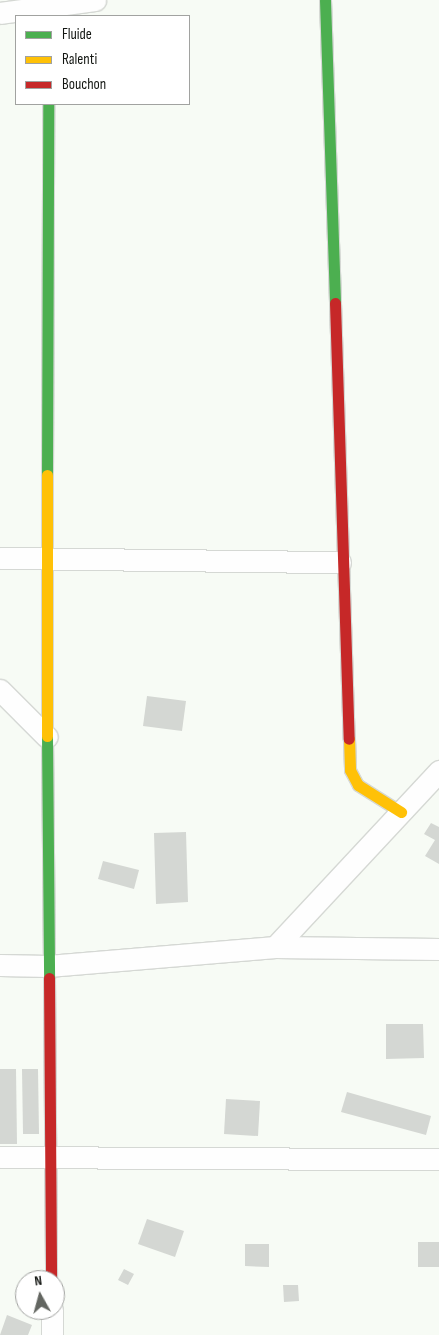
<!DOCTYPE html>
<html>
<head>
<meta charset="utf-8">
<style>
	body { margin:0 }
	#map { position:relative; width:439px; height:1335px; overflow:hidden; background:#f7fbf5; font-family:"Sofia Sans Condensed",sans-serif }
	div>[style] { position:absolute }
	.building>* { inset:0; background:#d4d7d3 }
	.roads { filter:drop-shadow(1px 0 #d5d8d4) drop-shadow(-1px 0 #d5d8d4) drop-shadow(0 1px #d5d8d4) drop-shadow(0 -1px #d5d8d4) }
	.street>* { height:21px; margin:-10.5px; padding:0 10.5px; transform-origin:10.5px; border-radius:10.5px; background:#fefefe }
	.fast>* { height:11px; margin:-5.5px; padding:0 5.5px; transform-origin:5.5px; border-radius:5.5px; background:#4caf50 }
	.slow>* { height:11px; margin:-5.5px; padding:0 5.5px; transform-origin:5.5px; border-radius:5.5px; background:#ffc107 }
	.jam>* { height:11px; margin:-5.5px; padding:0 5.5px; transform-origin:5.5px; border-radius:5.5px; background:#c62828 }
	span { translate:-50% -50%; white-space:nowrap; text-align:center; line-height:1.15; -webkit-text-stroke:4px #fff; paint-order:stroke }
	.legend { position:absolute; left:15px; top:15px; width:175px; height:90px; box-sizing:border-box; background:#fff; border:1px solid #a1a2a0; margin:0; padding:6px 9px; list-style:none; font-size:15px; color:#131612 }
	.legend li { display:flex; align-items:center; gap:10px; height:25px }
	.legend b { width:25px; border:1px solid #a1a2a0 }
	.north { position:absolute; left:15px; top:1270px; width:50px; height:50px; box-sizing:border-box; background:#fff; border:1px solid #a1a2a0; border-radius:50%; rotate:353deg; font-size:14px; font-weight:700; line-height:20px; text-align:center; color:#131612 }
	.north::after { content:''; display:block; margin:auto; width:18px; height:22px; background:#636661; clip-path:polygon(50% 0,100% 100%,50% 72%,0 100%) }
</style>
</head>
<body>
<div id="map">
	<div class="building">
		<div style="clip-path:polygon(147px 696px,186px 701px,182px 731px,143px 726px)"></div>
		<div style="clip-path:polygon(431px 823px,439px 827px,439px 864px,425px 856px,435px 840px,424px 834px)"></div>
		<div style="clip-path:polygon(186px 832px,188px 902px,156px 904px,154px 833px)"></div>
		<div style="clip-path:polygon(103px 861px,139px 870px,134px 889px,98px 879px)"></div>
		<div style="clip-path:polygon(386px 1024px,423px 1024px,424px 1058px,386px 1059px)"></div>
		<div style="clip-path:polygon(0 1069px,16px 1069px,17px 1144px,0 1144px)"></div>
		<div style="clip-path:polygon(22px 1069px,38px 1069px,39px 1134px,23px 1134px)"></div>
		<div style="clip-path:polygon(347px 1092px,431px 1116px,426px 1135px,341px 1112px)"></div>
		<div style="clip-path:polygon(226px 1099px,260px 1101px,258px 1136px,224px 1134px)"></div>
		<div style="clip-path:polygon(147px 1219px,184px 1231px,175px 1257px,138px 1244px)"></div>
		<div style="clip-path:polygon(418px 1242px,439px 1242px,439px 1267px,418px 1267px)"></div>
		<div style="clip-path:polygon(245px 1244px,269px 1244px,269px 1267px,245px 1266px)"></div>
		<div style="clip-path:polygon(124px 1269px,134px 1274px,128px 1285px,118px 1280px)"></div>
		<div style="clip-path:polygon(283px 1285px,298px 1285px,299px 1301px,284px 1302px)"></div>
		<div style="clip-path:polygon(7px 1315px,32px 1325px,28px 1335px,0 1335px)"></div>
	</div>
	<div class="roads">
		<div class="street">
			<div style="left:0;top:13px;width:96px;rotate:-7.8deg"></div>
			<div style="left:0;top:558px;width:340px;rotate:0.7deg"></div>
			<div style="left:0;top:690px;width:66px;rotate:45deg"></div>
			<div style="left:275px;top:947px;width:241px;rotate:-47deg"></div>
			<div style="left:0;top:965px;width:48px;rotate:1.2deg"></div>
			<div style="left:48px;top:966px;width:228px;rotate:-4.8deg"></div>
			<div style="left:275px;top:947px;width:164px;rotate:0.7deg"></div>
			<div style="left:0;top:1157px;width:439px;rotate:0.3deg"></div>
			<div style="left:52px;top:1310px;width:25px;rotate:90deg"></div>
		</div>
		<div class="fast">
			<div style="left:325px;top:0;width:303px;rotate:88.1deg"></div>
			<div style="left:47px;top:475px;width:371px;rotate:-89.8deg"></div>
			<div style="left:47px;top:736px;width:242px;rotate:89.5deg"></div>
		</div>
		<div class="slow">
			<div style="left:47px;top:736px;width:261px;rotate:-90deg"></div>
			<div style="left:349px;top:739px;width:31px;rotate:88deg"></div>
			<div style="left:350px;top:770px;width:17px;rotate:62deg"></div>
			<div style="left:358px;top:785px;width:51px;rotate:32.1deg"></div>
		</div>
		<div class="jam">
			<div style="left:335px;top:303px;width:436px;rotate:88.2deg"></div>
			<div style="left:49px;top:978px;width:302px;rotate:89.6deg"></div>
		</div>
	</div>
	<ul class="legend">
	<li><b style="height:6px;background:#4caf50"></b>Fluide</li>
	<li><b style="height:6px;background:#ffc107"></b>Ralenti</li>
	<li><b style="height:6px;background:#c62828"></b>Bouchon</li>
	</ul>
	<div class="north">N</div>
</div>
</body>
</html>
